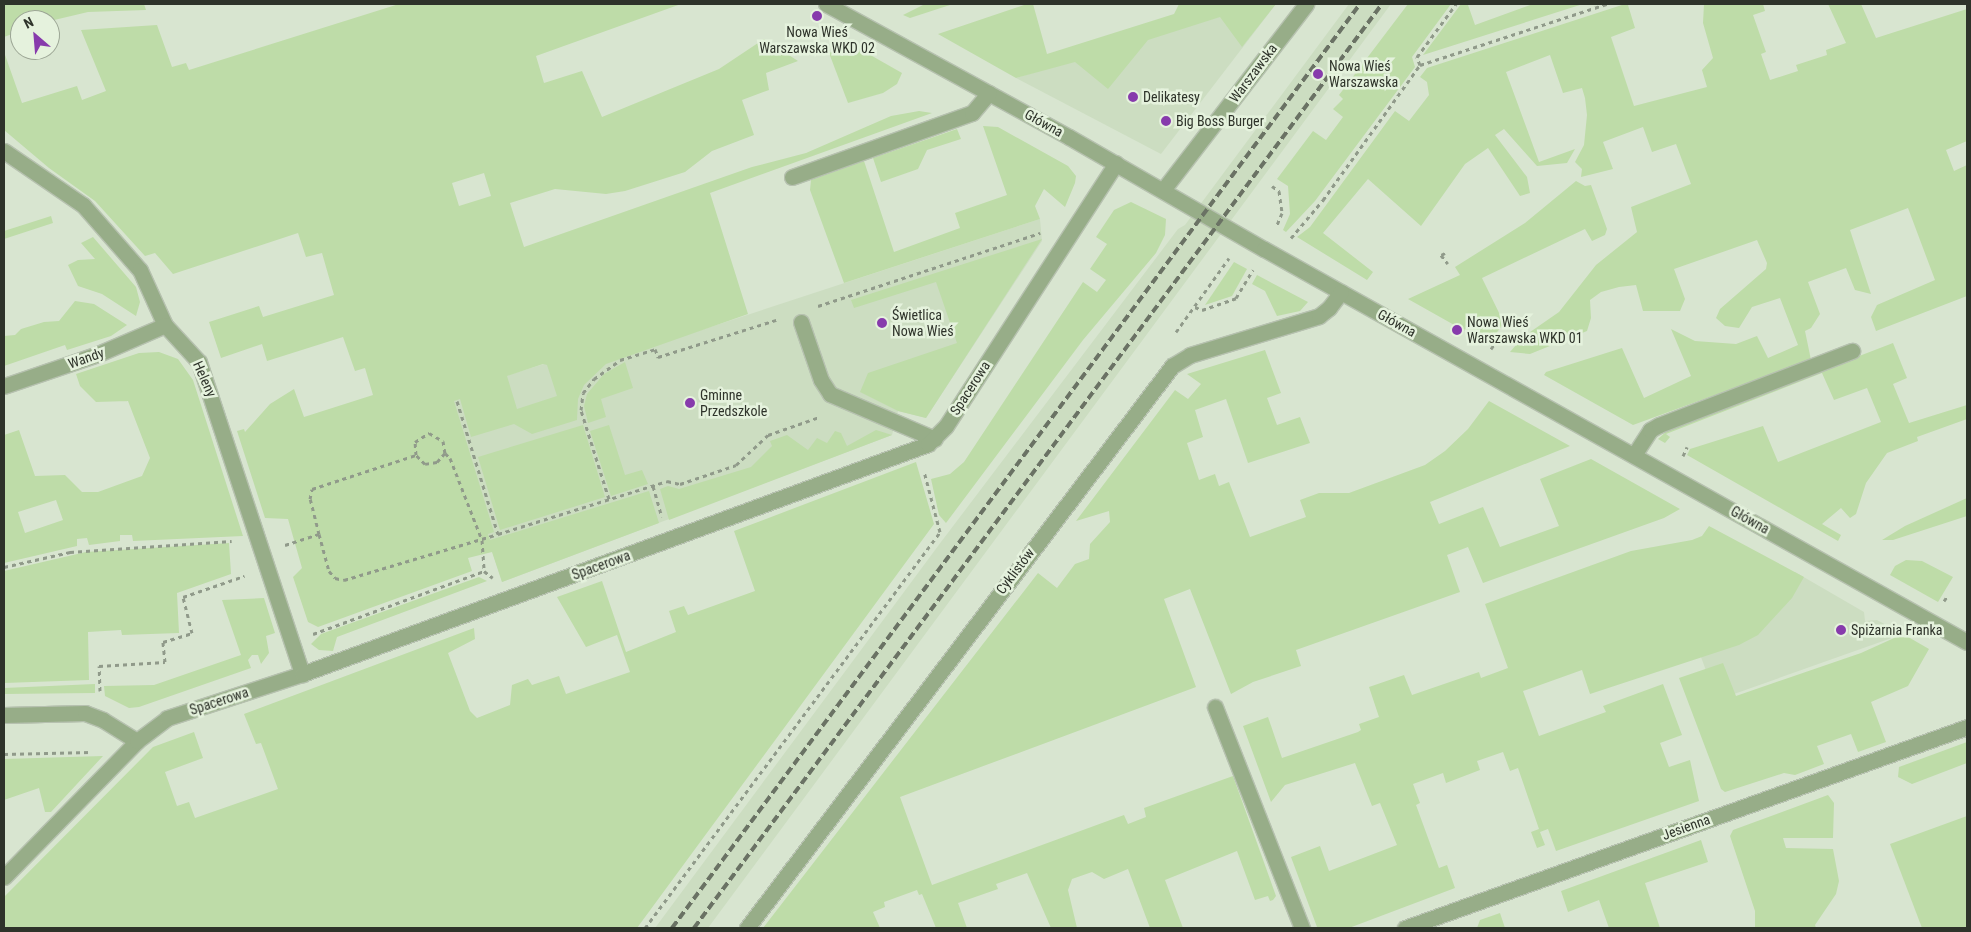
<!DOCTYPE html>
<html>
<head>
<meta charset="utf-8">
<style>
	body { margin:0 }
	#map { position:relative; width:1971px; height:932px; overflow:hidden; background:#d8e5d0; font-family:"Roboto Condensed",sans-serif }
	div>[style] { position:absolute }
	.built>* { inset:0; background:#ccddc1 }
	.green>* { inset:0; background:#bedca8 }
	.path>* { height:3px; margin-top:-1.5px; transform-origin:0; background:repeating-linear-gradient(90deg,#909a8a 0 4px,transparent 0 8px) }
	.roads { filter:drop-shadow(1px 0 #b6c1af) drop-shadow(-1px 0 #b6c1af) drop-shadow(0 1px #b6c1af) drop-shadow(0 -1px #b6c1af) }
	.minor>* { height:15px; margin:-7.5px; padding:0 7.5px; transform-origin:7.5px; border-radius:7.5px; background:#97ad88 }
	.rail>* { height:4px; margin-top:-2px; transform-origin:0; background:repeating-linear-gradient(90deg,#6a7264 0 8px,transparent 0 12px) }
	.dots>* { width:14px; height:14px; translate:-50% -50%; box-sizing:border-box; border:2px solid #e5f2dd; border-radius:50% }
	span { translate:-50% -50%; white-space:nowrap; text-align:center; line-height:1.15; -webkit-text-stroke:5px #e5f2dd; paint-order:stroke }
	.poi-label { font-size:14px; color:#2e332a }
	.left { translate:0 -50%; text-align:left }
	.street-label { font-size:14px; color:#2e332a }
	.frame { position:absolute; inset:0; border:5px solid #2e332a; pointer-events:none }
	.north { position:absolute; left:10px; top:10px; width:50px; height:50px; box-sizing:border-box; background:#e5f2dd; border:1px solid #9ca695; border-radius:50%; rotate:333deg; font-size:14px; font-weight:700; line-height:20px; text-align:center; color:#2e332a }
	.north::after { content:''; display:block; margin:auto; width:18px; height:22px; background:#873bac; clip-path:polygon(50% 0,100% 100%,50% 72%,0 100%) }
</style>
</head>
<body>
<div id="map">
	<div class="built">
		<div style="clip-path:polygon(1261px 4px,1276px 4px,1161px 154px,1016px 78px)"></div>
		<div style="clip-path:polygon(1349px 4px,1391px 4px,708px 928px,655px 928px,941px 542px,1178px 229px,1185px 225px)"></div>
		<div style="clip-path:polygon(1040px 219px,1042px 241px,926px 418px,898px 411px,892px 435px,502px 582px,442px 396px,544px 364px,580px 368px,622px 356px)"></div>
		<div style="clip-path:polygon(1795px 572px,1864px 612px,1865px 621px,1877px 620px,1903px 634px,1717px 700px,1685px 614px)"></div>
	</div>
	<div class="green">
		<div style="clip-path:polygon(4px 4px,144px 4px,146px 10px,88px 12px,50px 21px,20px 20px,20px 31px,4px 37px)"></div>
		<div style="clip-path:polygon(evenodd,399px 4px,681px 4px,536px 56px,544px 83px,582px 71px,602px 117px,719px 69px,764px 39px,798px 61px,766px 73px,769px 90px,742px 100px,754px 135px,712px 151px,685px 172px,625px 191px,606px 194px,555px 189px,510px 203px,524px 247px,752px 167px,806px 153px,891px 116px,919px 111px,932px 113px,710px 193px,748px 314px,606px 364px,584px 385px,578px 399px,577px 420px,532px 434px,514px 424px,471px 437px,460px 399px,454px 401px,494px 532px,488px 534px,490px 540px,649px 491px,659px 523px,502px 582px,492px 552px,468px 558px,472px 571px,318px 627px,308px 622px,293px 577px,302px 568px,288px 519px,265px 518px,237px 431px,244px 429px,245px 432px,270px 404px,294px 389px,304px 417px,373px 395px,365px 368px,355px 371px,343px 337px,267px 361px,262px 344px,221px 358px,209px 322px,259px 306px,263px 317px,334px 295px,322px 253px,306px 257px,298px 233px,173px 274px,155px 253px,145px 256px,95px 201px,49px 168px,4px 130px,4px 52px,22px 103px,77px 86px,82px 100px,106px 91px,81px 30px,157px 25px,172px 67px,186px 63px,189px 70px,399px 4px,484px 173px,491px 196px,459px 206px,452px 183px,484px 173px,399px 4px,543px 364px,547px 365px,557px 396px,517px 409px,507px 376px,543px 364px)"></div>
		<div style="clip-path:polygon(925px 4px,953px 4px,910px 18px,903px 15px)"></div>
		<div style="clip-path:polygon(1027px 4px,1033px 4px,1047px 54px,1174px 14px,1179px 4px,1276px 4px,1242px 47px,1220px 17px,1148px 40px,1108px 89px,1075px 62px,1016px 78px,938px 34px)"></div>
		<div style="clip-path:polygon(1408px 4px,1451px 4px,1412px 57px,1415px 67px,1315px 201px,1286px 232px,1283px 230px,1290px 214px,1288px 186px,1277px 179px,1313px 131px,1326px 140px,1343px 117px,1333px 109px,1343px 99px,1339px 95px)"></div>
		<div style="clip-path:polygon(1461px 4px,1471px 4px,1468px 5px,1475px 25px,1533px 4px,1583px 4px,1423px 55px)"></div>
		<div style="clip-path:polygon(1625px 4px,1632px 4px,1628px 5px,1635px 28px,1611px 37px,1634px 106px,1707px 87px,1702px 70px,1713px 58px,1703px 23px,1704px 4px,1763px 4px,1765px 11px,1753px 15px,1766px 52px,1761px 54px,1770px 80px,1798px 71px,1796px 65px,1827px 55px,1826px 50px,1846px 43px,1828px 4px,1861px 4px,1876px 38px,1967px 9px,1967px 141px,1946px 150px,1954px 171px,1967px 165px,1967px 296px,1876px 331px,1871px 317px,1877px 305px,1935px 280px,1908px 208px,1850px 230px,1871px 294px,1855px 290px,1846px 268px,1808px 282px,1820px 314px,1811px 328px,1805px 331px,1811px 360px,1633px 425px,1544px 375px,1546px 372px,1622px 348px,1644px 398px,1691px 376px,1671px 329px,1695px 341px,1736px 344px,1757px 336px,1768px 358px,1798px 345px,1780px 298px,1752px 307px,1739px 328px,1725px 326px,1716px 318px,1720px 309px,1766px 269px,1767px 263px,1757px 240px,1674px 269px,1685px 299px,1680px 311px,1643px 311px,1636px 285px,1619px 287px,1601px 292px,1590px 300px,1591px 318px,1587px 331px,1530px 354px,1510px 352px,1523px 337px,1559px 312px,1596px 265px,1637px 232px,1631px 207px,1691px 184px,1676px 144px,1652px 152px,1643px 127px,1603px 142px,1613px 169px,1581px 177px,1582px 169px,1575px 162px,1584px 145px,1587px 115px,1585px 98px,1582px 88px,1563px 93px,1550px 55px,1506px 72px,1539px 162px,1575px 149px,1567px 163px,1537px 166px,1504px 129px,1495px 135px,1527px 177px,1530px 193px,1520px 196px,1488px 148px,1465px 164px,1421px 226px,1368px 179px,1323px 233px,1373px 272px,1367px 280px,1297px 237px,1310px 227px,1395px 111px,1409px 121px,1429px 95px,1427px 82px,1420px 77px,1427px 68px)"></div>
		<div style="clip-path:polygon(851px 44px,902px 73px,897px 84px,883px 93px,848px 103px,829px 53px)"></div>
		<div style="clip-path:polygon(983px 126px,998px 127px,1068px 166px,1076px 176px,1075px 183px,1065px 207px,1044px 189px,1035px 206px,1040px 219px,844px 283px,810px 190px,811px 180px,864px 161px,894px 252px,960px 228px,955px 213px,1007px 195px)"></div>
		<div style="clip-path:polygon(957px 129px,961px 139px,927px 150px,918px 169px,881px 182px,873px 158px)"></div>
		<div style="clip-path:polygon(1576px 181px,1585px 186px,1591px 185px,1607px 229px,1605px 235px,1592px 241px,1585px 229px,1482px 278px,1504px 323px,1488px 344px,1408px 299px,1460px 275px,1455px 267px,1525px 223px)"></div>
		<div style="clip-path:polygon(1131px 202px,1166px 219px,1165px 235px,1156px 253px,1083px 340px,946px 523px,939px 515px,931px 479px,950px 474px,964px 462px,1083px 282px,1097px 292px,1106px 280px,1090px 269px,1107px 244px,1096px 237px,1114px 210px)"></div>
		<div style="clip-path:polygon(51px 216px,53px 223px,4px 239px,4px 231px)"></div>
		<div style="clip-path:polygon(93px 237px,136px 287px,140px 302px,136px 316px,102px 294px,78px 286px,68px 265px,78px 260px,95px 259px,81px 243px)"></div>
		<div style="clip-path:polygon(1042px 239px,926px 418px,898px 411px,860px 392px,868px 373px,957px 343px,936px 282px,854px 308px,851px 300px)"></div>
		<div style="clip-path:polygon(1234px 262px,1247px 269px,1232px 296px,1205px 305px)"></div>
		<div style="clip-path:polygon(1257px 275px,1308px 302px,1300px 311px,1277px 316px,1265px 291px,1252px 284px)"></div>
		<div style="clip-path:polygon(75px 301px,94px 304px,127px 325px,111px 336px,67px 350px,65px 345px,4px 366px,4px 336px,15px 335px,21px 329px,44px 322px,59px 321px)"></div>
		<div style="clip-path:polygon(1893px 343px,1907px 378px,1893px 384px,1909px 423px,1967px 405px,1967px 419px,1917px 437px,1918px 441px,1887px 453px,1866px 483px,1856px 514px,1850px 518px,1841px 508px,1822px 524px,1841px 535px,1838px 541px,1687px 455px,1690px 449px,1763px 426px,1778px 462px,1881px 422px,1867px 388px,1834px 400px,1822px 373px,1666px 434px,1670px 437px,1665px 443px,1658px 439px,1669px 429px)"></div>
		<div style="clip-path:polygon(1265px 350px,1281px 393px,1267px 398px,1277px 425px,1300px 417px,1310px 443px,1248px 463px,1226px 399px,1195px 410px,1203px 437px,1187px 443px,1199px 480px,1215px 474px,1219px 486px,1229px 482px,1250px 537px,1306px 517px,1300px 500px,1319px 493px,1349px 493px,1425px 465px,1445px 451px,1468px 429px,1489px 401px,1570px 446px,1430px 502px,1439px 524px,1483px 507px,1500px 547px,1559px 526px,1540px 479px,1591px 459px,1680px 509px,1664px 518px,1483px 583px,1468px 547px,1447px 555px,1460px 592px,1296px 650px,1301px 666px,1253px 682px,1231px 694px,1190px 589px,1164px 599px,1196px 687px,900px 797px,932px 885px,1124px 815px,1128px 824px,1146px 817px,1144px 808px,1233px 776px,1276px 896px,1273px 900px,1270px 901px,1268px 896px,1255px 900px,1237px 851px,1165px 880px,1183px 928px,1150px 928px,1128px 869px,1104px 879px,1092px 872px,1072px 879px,1068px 890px,1077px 928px,1051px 928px,1027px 873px,996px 884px,998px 889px,958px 903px,967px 928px,936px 928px,922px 894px,919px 895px,917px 890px,884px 902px,885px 907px,873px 912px,880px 928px,763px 928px,1038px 573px,1057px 588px,1075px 564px,1089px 559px,1090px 544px,1110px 522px,1109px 511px,1076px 521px,1175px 390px,1188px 399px,1201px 384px,1187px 374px)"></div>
		<div style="clip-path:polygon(evenodd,159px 352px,178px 359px,193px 380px,243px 536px,133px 541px,132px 535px,120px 535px,120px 541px,89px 545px,87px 538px,77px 539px,77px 546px,4px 563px,4px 435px,19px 430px,35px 476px,65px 475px,82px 492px,98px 492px,142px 476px,150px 458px,128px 401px,96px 402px,80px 386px,76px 374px,139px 353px,159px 352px,56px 500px,63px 520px,25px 533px,18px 512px,56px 500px)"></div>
		<div style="clip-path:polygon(625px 362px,633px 388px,601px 399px,606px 417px,588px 423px,584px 406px,587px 394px,604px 374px)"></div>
		<div style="clip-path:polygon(583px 425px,605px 497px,500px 530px,478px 457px)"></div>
		<div style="clip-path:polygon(609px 425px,625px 475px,642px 470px,648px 484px,611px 496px,590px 431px)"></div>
		<div style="clip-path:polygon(876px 430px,892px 435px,669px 520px,660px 489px,668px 486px,679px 489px,751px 467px,772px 446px,770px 441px,787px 435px,808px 450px,817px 438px,827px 443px,835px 431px,841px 433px,847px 446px)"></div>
		<div style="clip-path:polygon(916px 462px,934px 524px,637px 928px,4px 928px,4px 897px,153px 747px,194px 732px,203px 758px,165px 772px,177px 806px,189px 802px,195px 818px,278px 789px,261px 743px,256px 744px,244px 714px,474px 628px,475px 639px,448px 653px,470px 711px,477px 718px,510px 705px,512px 685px,528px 679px,532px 685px,559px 676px,566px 694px,630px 672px,617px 635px,586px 647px,557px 597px,602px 581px,626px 652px,676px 632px,669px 611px,684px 606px,688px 615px,755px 591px,734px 531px)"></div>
		<div style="clip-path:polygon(1967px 498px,1967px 516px,1893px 540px,1882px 540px,1905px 526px)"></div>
		<div style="clip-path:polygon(1709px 526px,1804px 577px,1792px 598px,1758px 635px,1739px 645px,1590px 694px,1582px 670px,1523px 691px,1539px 736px,1606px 712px,1603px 706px,1663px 684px,1682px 735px,1660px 743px,1669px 767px,1690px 760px,1699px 801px,1556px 851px,1548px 829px,1540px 832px,1545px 845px,1537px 848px,1531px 832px,1539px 829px,1518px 768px,1510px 771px,1503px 752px,1477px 761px,1480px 770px,1446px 783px,1443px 773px,1413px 784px,1420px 803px,1416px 805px,1439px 868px,1447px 865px,1455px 888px,1349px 928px,1317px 927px,1291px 857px,1320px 846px,1329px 871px,1397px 845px,1380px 803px,1372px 806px,1355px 763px,1285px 785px,1271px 802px,1243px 726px,1268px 717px,1282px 758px,1358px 732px,1361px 730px,1359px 724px,1379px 717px,1369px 687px,1404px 675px,1412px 695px,1479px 672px,1481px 678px,1508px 668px,1485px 604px,1631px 551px,1692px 540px,1702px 536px)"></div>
		<div style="clip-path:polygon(229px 543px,231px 574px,177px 593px,179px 633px,122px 635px,121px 630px,88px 632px,89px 680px,4px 683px,4px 571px,86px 552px)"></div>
		<div style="clip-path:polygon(1906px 560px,1922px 561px,1953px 577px,1938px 602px,1890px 575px,1895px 566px)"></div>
		<div style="clip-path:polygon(479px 577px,487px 581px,337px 637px,333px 651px,319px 650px,311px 644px,321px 634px)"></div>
		<div style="clip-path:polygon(264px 598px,275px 633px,266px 636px,269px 653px,261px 664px,258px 655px,252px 655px,248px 660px,251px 668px,139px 707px,129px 708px,105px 696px,104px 686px,154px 685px,241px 655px,222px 600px)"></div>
		<div style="clip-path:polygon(1903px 634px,1929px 649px,1908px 686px,1871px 702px,1886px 742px,1858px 752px,1851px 734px,1817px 746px,1824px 764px,1795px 775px,1784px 773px,1725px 792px,1721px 789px,1679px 678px,1723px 663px,1736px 696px,1861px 653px)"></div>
		<div style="clip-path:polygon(95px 684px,95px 693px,4px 694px,4px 688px)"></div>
		<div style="clip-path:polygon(1967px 742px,1967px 763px,1912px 784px,1898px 777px,1899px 767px)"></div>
		<div style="clip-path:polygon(103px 756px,51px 812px,45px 812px,39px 788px,4px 800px,4px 759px)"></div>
		<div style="clip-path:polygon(1828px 795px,1834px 803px,1833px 838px,1783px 838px,1786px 848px,1833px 849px,1839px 881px,1836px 894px,1815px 925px,1816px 928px,1755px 928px,1755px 911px,1730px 836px,1733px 830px)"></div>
		<div style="clip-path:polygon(1967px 816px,1967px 928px,1922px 928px,1890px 844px)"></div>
		<div style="clip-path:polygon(1701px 840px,1708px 862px,1645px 883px,1660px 928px,1609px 928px,1599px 900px,1568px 912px,1561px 891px)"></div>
		<div style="clip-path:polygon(1500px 913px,1505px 928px,1477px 928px,1480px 920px)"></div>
	</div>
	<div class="path">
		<div style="left:1420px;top:65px;width:9px;rotate:-111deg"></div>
		<div style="left:1417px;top:57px;width:66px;rotate:-53.7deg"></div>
		<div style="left:1272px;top:186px;width:9px;rotate:36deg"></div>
		<div style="left:1279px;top:191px;width:22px;rotate:82deg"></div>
		<div style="left:1282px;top:213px;width:15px;rotate:113deg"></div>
		<div style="left:1291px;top:238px;width:50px;rotate:-49.9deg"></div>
		<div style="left:1323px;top:200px;width:166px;rotate:-54.3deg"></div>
		<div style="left:1420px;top:65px;width:197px;rotate:-18.1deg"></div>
		<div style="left:1445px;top:253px;width:4px;rotate:153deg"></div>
		<div style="left:1441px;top:255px;width:11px;rotate:52deg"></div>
		<div style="left:818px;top:306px;width:234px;rotate:-18.2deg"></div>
		<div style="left:1195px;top:307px;width:8px;rotate:23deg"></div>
		<div style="left:1202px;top:310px;width:36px;rotate:-19deg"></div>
		<div style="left:1236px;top:298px;width:33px;rotate:-59deg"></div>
		<div style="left:1176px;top:332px;width:91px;rotate:-54.4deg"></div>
		<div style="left:1491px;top:349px;width:7px;rotate:-56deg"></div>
		<div style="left:457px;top:401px;width:139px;rotate:72.9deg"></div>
		<div style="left:498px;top:534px;width:177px;rotate:-17.4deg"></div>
		<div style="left:667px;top:481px;width:13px;rotate:13deg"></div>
		<div style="left:680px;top:484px;width:59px;rotate:-18.7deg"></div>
		<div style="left:736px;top:465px;width:44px;rotate:-43.2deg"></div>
		<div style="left:768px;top:435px;width:54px;rotate:-19.4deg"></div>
		<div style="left:445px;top:453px;width:12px;rotate:132deg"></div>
		<div style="left:437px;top:462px;width:12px;rotate:171deg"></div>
		<div style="left:425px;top:464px;width:13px;rotate:-135deg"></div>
		<div style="left:416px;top:455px;width:13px;rotate:-94deg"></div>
		<div style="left:415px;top:442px;width:17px;rotate:-33deg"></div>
		<div style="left:429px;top:433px;width:16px;rotate:30deg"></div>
		<div style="left:443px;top:441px;width:12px;rotate:81deg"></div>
		<div style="left:445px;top:453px;width:7px;rotate:45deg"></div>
		<div style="left:450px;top:458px;width:88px;rotate:68.7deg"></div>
		<div style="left:482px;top:540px;width:31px;rotate:86deg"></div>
		<div style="left:1683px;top:456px;width:10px;rotate:-66deg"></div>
		<div style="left:653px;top:486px;width:32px;rotate:74deg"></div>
		<div style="left:609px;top:499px;width:93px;rotate:-107.5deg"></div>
		<div style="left:581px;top:410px;width:17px;rotate:-83deg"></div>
		<div style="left:583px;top:393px;width:18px;rotate:-52deg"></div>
		<div style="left:594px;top:379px;width:32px;rotate:-36deg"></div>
		<div style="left:620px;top:360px;width:37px;rotate:-17deg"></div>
		<div style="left:655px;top:349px;width:9px;rotate:69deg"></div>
		<div style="left:658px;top:357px;width:124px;rotate:-17.4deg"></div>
		<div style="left:319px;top:534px;width:36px;rotate:-104deg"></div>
		<div style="left:310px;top:499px;width:10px;rotate:-79deg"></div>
		<div style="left:312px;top:489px;width:109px;rotate:-18.1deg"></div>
		<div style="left:285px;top:545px;width:36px;rotate:-18deg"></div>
		<div style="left:319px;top:534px;width:38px;rotate:75deg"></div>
		<div style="left:329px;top:571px;width:9px;rotate:49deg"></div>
		<div style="left:335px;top:578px;width:9px;rotate:13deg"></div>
		<div style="left:344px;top:580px;width:161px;rotate:-16.6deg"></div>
		<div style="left:4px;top:567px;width:68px;rotate:-12.8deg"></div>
		<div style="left:70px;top:552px;width:162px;rotate:-3.9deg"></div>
		<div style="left:1944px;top:601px;width:7px;rotate:-56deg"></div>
		<div style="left:313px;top:634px;width:182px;rotate:-20.2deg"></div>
		<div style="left:484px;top:571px;width:11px;rotate:38deg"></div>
		<div style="left:100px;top:691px;width:25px;rotate:-92deg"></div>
		<div style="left:99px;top:666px;width:66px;rotate:-3.5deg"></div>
		<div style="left:165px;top:662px;width:20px;rotate:-96deg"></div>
		<div style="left:163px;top:642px;width:30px;rotate:-17deg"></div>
		<div style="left:192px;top:633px;width:37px;rotate:-104deg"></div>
		<div style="left:183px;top:597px;width:65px;rotate:-19deg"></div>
		<div style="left:4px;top:754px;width:87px;rotate:-1.3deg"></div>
		<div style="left:645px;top:928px;width:494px;rotate:-53.3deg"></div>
		<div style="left:940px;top:532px;width:63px;rotate:-104.7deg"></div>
	</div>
	<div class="roads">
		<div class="minor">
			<div style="left:826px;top:4px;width:277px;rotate:28.7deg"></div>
			<div style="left:1069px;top:137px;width:225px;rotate:29.9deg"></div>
			<div style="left:1264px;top:249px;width:805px;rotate:29.21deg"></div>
			<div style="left:4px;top:151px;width:96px;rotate:34.4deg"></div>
			<div style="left:83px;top:205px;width:86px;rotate:48.8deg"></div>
			<div style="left:140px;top:270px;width:60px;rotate:65.6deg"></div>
			<div style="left:165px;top:325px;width:50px;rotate:47.4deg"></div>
			<div style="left:199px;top:362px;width:329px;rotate:71.7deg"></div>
			<div style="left:792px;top:177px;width:191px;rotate:-19.6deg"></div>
			<div style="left:972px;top:113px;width:26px;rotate:-50deg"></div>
			<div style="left:1163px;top:190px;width:235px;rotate:-52.4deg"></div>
			<div style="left:801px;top:322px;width:61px;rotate:71deg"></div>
			<div style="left:821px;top:380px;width:17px;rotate:57deg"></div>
			<div style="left:830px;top:394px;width:114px;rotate:23.2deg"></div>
			<div style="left:4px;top:386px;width:99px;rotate:-18.8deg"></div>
			<div style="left:98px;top:354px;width:73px;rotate:-23.4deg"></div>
			<div style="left:1634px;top:455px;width:30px;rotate:-57deg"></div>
			<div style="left:1650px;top:430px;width:10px;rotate:-29deg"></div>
			<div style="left:1659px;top:425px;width:207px;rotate:-21deg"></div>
			<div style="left:1215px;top:707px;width:238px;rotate:68.5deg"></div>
			<div style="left:4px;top:715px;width:81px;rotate:-1.4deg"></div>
			<div style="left:85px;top:713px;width:19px;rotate:21deg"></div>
			<div style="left:103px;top:720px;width:40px;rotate:32deg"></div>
			<div style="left:4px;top:877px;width:190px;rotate:-45.6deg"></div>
			<div style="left:137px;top:741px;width:38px;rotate:-37deg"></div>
			<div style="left:167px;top:718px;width:142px;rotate:-18.1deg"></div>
			<div style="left:302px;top:674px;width:667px;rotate:-20.17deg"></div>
			<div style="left:928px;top:444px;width:25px;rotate:-45deg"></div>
			<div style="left:946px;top:426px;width:313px;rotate:-57.1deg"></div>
			<div style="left:747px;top:928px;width:705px;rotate:-52.9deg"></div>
			<div style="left:1172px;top:366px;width:21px;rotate:-31deg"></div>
			<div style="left:1190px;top:355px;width:135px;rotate:-16.8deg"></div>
			<div style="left:1319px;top:316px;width:13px;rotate:-39deg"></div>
			<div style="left:1329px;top:308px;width:20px;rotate:-53deg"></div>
			<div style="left:1405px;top:928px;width:597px;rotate:-19.68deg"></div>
		</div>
	</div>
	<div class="rail">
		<div style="left:672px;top:928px;width:1152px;rotate:-53.33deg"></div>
		<div style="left:694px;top:928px;width:1152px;rotate:-53.33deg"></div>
	</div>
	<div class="dots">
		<div style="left:817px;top:16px;background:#873bac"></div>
		<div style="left:1318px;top:74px;background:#873bac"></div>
		<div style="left:1133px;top:97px;background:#873bac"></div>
		<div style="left:1166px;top:121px;background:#873bac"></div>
		<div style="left:882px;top:323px;background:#873bac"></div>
		<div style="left:1457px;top:330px;background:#873bac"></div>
		<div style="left:690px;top:403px;background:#873bac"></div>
		<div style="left:1841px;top:630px;background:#873bac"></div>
	</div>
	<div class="poi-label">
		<span style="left:817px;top:40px">Nowa Wieś<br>Warszawska WKD 02</span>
		<span class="left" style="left:1329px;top:74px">Nowa Wieś<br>Warszawska</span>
		<span class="left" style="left:1143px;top:97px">Delikatesy</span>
		<span class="left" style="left:1176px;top:121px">Big Boss Burger</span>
		<span class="left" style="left:892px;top:323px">Świetlica<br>Nowa Wieś</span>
		<span class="left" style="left:1467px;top:330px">Nowa Wieś<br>Warszawska WKD 01</span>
		<span class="left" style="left:700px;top:403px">Gminne<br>Przedszkole</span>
		<span class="left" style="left:1851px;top:630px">Spiżarnia Franka</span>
	</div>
	<div class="street-label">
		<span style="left:1253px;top:73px;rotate:-53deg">Warszawska</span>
		<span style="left:1044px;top:123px;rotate:29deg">Główna</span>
		<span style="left:1397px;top:323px;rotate:29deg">Główna</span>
		<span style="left:86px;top:358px;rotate:-19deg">Wandy</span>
		<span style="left:205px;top:379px;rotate:66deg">Heleny</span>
		<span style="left:970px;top:388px;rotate:-57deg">Spacerowa</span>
		<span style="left:1750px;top:520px;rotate:29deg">Główna</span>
		<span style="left:601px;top:565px;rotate:-20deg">Spacerowa</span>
		<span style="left:1015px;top:571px;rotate:-53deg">Cyklistów</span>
		<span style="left:219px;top:701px;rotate:-18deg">Spacerowa</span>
		<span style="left:1686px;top:827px;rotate:-20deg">Jesienna</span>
	</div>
	<div class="frame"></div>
	<div class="north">N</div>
</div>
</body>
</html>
